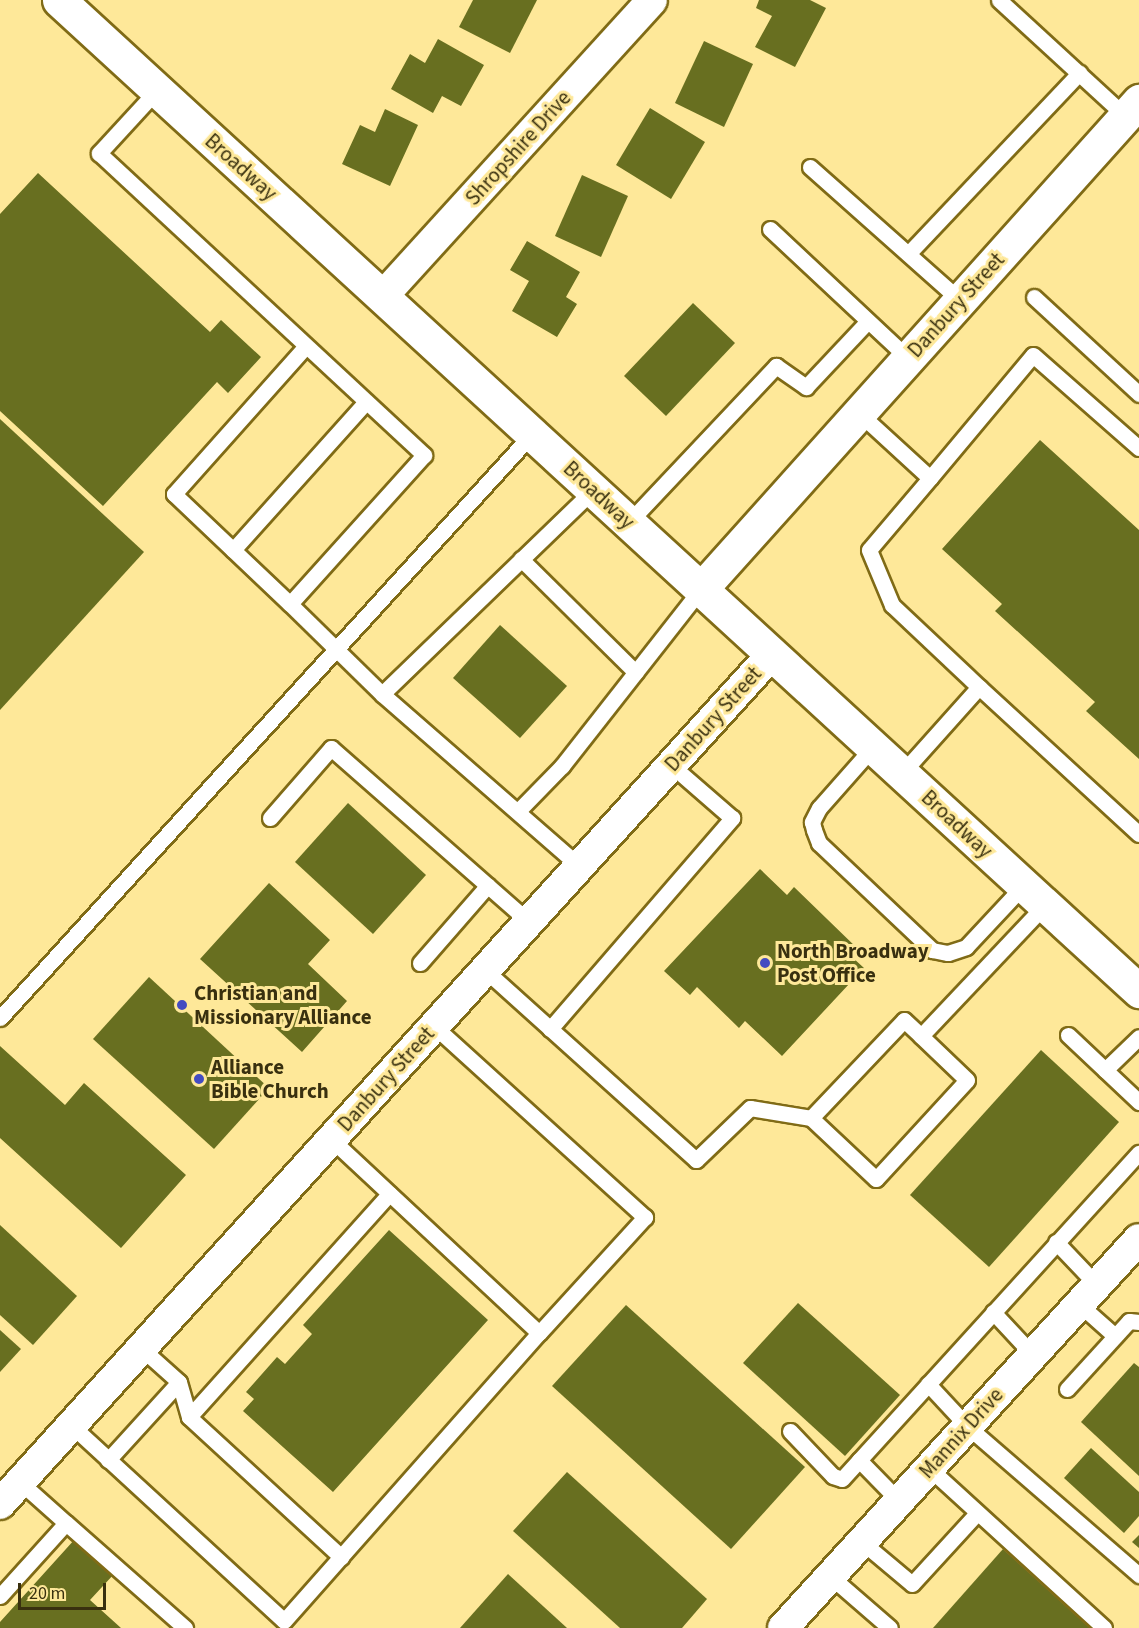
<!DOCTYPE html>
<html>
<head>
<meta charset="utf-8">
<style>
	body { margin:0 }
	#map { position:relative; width:1139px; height:1628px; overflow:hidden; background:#fee899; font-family:"Source Sans 3",sans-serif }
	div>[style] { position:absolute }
	.building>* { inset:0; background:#686f20 }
	.roads { filter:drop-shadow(2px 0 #806b16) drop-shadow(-2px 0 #806b16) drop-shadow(0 2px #806b16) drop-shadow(0 -2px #806b16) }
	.service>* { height:15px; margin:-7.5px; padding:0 7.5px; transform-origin:7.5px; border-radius:7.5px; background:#fff }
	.minor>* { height:30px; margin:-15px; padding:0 15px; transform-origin:15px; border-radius:15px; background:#fff }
	.tertiary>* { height:33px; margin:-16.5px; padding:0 16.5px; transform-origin:16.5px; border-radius:16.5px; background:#fff }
	.secondary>* { height:33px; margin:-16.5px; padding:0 16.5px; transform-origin:16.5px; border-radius:16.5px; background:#fff }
	.dots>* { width:16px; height:16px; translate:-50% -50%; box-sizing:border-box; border:3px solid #fee899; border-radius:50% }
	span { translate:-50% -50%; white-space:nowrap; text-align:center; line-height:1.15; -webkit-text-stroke:6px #fee899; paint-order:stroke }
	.street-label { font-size:21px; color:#39300f }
	.poi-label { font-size:21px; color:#39300f; font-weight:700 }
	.left { translate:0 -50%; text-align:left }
	.scale { position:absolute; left:18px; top:1583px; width:88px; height:27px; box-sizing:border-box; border:3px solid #39300f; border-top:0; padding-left:8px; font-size:18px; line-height:21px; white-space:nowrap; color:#39300f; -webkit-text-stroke:4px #fee899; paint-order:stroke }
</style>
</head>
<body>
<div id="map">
	<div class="building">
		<div style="clip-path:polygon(473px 0,537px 0,510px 53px,459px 27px)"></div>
		<div style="clip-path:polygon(759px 0,810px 0,826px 8px,795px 67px,755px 47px,772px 16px,756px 8px)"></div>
		<div style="clip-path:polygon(438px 39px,484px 65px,461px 106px,442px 96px,433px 113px,391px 89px,410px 54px,425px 63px)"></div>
		<div style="clip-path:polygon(704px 41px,753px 64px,724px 127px,675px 103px)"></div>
		<div style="clip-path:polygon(650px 108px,705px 142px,671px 199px,616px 165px)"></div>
		<div style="clip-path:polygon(385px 109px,418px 125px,390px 186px,342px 164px,360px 125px,375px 132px)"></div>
		<div style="clip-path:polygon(38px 173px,210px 332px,221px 320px,261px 357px,228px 393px,217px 382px,103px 506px,0 411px,0 214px)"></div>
		<div style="clip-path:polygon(582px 175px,628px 196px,601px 257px,555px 236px)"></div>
		<div style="clip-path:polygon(527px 241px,580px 272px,566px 297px,577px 304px,557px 337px,512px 311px,529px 281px,510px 270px)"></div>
		<div style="clip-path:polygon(693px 303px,735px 343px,666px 416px,624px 376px)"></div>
		<div style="clip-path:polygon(0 419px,144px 552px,0 710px)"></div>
		<div style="clip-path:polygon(1040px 440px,1139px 530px,1139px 759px,1086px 711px,1095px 702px,995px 611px,1002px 604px,942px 549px)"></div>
		<div style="clip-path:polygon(500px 625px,567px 686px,520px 738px,453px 678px)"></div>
		<div style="clip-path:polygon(348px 803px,426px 875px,373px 934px,295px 862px)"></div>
		<div style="clip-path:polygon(760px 869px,787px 895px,794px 887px,859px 950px,852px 957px,864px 968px,782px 1056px,745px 1021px,739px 1028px,697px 987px,690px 995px,664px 971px)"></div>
		<div style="clip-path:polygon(269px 883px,330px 940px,308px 964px,347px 1001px,302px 1052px,200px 959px)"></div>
		<div style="clip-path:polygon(149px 977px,269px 1088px,214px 1149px,93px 1039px)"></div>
		<div style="clip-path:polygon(0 1046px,65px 1105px,84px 1083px,186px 1175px,121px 1248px,0 1138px)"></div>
		<div style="clip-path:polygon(1041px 1050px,1119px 1122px,989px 1267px,910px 1195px)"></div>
		<div style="clip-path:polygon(0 1225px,77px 1296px,33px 1345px,0 1315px)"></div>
		<div style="clip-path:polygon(389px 1230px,488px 1320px,333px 1492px,243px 1411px,254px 1399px,246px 1392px,277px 1357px,285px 1364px,312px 1334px,303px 1325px)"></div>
		<div style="clip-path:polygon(798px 1303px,900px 1395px,845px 1456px,743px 1363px)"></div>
		<div style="clip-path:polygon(626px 1305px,805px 1467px,731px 1549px,552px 1386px)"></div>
		<div style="clip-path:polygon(0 1330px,21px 1349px,0 1372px)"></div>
		<div style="clip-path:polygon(1134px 1363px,1139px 1367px,1139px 1476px,1081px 1422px)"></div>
		<div style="clip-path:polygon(1091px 1448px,1139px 1492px,1139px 1516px,1124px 1533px,1064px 1478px)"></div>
		<div style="clip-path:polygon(567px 1472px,707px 1599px,682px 1628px,620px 1628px,513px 1531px)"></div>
		<div style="clip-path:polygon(1139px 1535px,1139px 1548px,1132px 1542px)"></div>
		<div style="clip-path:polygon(75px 1539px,114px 1574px,90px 1600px,121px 1628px,0 1628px,0 1622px)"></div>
		<div style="clip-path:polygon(1003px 1549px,1090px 1628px,933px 1628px)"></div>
		<div style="clip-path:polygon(508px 1574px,567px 1628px,460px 1628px)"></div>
	</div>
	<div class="roads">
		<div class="service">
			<div style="left:999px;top:0;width:171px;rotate:42.6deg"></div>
			<div style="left:157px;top:90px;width:86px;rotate:132.6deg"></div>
			<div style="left:99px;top:153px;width:444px;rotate:42.9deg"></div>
			<div style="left:424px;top:455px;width:200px;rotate:132deg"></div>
			<div style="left:290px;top:604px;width:160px;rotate:-136.5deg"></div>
			<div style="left:174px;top:494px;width:197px;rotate:-48.3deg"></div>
			<div style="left:810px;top:167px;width:200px;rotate:41.6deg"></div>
			<div style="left:770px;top:229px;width:189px;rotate:43.1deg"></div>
			<div style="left:909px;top:253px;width:248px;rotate:-46.6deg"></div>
			<div style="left:1034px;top:297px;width:143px;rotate:42.7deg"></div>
			<div style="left:859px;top:413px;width:96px;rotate:42.5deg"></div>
			<div style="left:930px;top:478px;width:94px;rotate:130.3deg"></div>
			<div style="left:869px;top:550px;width:60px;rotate:67.3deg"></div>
			<div style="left:892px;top:605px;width:120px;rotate:43.3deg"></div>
			<div style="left:930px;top:478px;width:160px;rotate:-50.1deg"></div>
			<div style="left:1033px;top:355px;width:141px;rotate:41.3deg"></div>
			<div style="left:628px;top:523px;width:216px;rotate:-46.7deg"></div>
			<div style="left:776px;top:366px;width:37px;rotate:35deg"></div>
			<div style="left:806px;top:387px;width:88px;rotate:-46.8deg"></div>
			<div style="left:233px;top:550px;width:199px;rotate:-48.1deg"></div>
			<div style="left:521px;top:559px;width:161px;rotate:44.7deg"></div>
			<div style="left:290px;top:604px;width:129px;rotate:44.4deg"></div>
			<div style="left:382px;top:694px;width:262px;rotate:41.1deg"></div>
			<div style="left:382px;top:694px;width:293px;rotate:-44deg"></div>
			<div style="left:873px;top:747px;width:81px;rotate:131.5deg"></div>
			<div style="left:819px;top:808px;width:16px;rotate:117deg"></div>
			<div style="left:812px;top:822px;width:8px;rotate:76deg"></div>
			<div style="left:814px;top:830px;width:14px;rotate:69deg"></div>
			<div style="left:819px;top:843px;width:156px;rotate:43.4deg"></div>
			<div style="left:932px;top:950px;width:16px;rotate:11deg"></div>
			<div style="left:948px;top:953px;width:19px;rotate:-18deg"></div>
			<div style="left:966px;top:947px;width:85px;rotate:-46.9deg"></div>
			<div style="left:902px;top:773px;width:115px;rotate:-48.2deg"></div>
			<div style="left:979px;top:687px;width:217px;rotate:42.6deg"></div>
			<div style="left:519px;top:810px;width:62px;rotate:-45.7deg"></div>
			<div style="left:562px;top:766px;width:225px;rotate:-51.9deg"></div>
			<div style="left:270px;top:818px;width:93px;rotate:-48.9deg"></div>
			<div style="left:331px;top:748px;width:262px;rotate:41.3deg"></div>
			<div style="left:420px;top:963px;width:103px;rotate:-48.9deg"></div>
			<div style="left:485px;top:970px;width:284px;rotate:42deg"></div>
			<div style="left:696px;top:1160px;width:75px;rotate:-43.9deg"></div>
			<div style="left:750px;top:1108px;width:62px;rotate:9.3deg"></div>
			<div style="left:811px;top:1118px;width:89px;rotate:43.2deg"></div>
			<div style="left:876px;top:1179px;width:134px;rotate:-47.4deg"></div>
			<div style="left:967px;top:1080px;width:64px;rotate:-136.3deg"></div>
			<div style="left:0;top:1018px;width:790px;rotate:-47.67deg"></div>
			<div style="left:434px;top:1026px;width:285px;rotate:42.2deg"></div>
			<div style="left:645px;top:1217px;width:157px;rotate:132.4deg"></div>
			<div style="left:550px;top:1029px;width:279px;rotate:-49.2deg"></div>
			<div style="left:732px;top:818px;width:81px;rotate:-139deg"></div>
			<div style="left:1068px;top:1035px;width:98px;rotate:43.3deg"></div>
			<div style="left:1105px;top:1070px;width:47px;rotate:-44.1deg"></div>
			<div style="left:811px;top:1118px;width:135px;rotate:-46.5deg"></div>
			<div style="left:904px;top:1020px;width:23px;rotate:43deg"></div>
			<div style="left:921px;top:1036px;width:180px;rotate:-46.6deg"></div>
			<div style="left:1056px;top:1242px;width:59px;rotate:46.4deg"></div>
			<div style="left:1079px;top:1304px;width:48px;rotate:41.6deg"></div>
			<div style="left:993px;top:1312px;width:59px;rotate:47.1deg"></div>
			<div style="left:141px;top:1348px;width:51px;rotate:41.8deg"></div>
			<div style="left:179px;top:1382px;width:36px;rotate:74deg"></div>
			<div style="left:189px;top:1417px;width:300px;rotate:-48.1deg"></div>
			<div style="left:928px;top:1384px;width:57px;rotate:47.1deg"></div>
			<div style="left:967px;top:1426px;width:228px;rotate:40.9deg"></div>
			<div style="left:1067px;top:1389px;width:92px;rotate:-47.6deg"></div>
			<div style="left:1129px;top:1321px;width:10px;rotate:6deg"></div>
			<div style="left:189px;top:1417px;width:207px;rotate:42.6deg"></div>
			<div style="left:71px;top:1425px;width:289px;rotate:42.6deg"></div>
			<div style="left:284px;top:1621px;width:385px;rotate:-48.5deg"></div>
			<div style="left:539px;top:1333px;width:284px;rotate:-137deg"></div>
			<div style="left:790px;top:1431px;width:62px;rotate:46.3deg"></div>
			<div style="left:833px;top:1476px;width:9px;rotate:18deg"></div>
			<div style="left:842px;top:1479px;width:441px;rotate:-47.7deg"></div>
			<div style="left:108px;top:1460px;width:105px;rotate:-47.7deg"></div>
			<div style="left:859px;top:1460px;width:57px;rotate:45.7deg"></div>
			<div style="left:929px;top:1468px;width:237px;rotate:42.4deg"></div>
			<div style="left:66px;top:1523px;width:159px;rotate:41.4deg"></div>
			<div style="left:862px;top:1542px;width:65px;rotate:40deg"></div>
			<div style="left:912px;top:1584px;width:96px;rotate:-47.5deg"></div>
			<div style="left:830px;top:1576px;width:79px;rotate:40.9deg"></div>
			<div style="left:0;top:1596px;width:98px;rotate:-47.9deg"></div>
			<div style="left:66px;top:1523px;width:62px;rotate:-138.3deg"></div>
		</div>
		<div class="minor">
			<div style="left:382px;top:297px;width:401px;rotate:-47.7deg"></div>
			<div style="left:0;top:1504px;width:1148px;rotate:-47.75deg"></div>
			<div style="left:783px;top:1628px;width:527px;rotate:-47.54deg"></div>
		</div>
		<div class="tertiary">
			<div style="left:701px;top:589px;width:656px;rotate:-48.09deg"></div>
		</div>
		<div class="secondary">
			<div style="left:59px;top:0;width:1466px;rotate:42.54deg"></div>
		</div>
	</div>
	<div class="dots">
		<div style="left:765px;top:963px;background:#444cc1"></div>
		<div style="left:182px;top:1005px;background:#444cc1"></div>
		<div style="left:199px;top:1079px;background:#444cc1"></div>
	</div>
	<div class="street-label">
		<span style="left:518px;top:148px;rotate:-48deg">Shropshire Drive</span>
		<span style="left:241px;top:167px;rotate:42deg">Broadway</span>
		<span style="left:956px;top:305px;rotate:-48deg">Danbury Street</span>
		<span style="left:599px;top:495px;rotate:43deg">Broadway</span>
		<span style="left:713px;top:719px;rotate:-48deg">Danbury Street</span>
		<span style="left:957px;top:824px;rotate:43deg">Broadway</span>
		<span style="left:386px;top:1079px;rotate:-48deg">Danbury Street</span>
		<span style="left:961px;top:1433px;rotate:-48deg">Mannix Drive</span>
	</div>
	<div class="poi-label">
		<span class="left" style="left:777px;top:963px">North Broadway<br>Post Office</span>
		<span class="left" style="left:194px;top:1005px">Christian and<br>Missionary Alliance</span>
		<span class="left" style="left:211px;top:1079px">Alliance<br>Bible Church</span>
	</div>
	<div class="scale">20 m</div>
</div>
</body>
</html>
